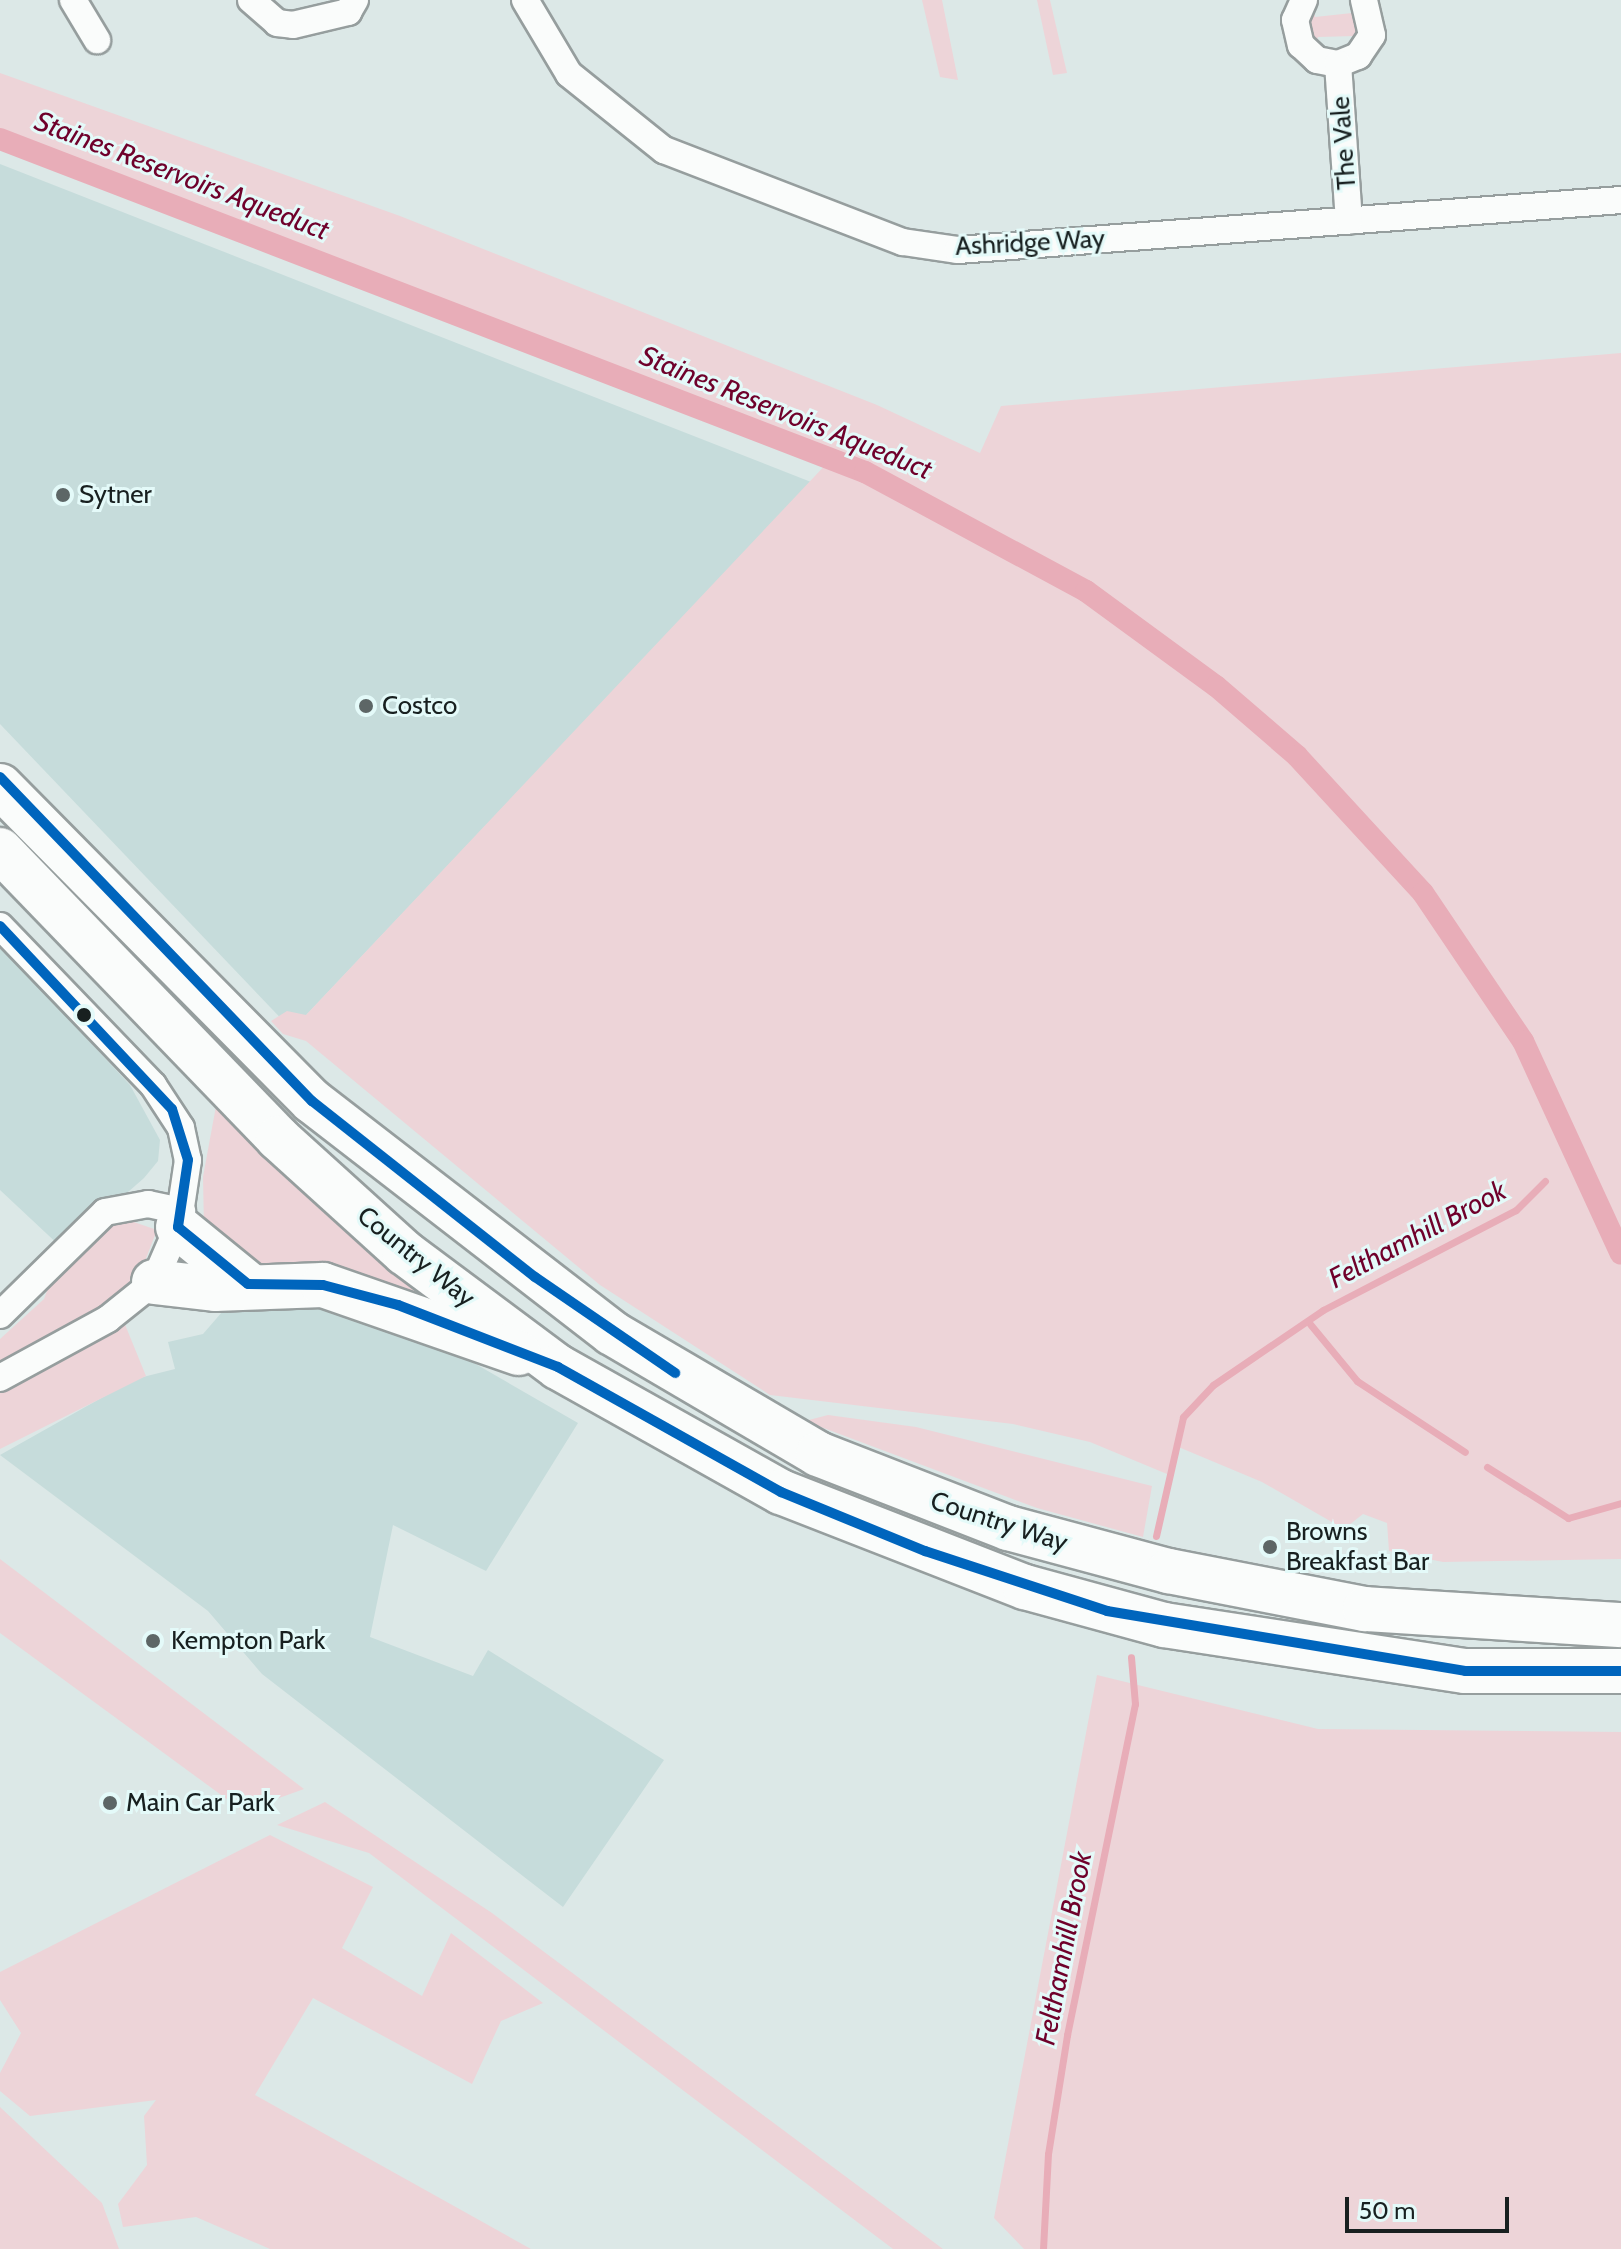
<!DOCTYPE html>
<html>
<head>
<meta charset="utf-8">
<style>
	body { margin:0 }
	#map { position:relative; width:1621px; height:2249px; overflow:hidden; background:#dce8e7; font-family:Cabin,sans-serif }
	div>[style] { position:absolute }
	.built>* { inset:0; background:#c6dcdb }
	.green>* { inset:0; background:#edd4d8 }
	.stream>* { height:7px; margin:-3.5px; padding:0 3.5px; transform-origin:3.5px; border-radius:3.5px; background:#e8adb8 }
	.canal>* { height:22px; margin:-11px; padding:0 11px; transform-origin:11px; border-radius:11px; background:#e8adb8 }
	.roads { filter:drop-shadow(2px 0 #969e9e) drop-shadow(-2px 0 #969e9e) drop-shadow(0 2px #969e9e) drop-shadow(0 -2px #969e9e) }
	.minor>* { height:26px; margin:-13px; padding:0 13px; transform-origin:13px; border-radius:13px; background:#fafcfb }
	.trunk>* { height:44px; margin:-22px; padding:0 22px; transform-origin:22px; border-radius:22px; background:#fafcfb }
	.bus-1>* { height:10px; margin:-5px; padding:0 5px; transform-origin:5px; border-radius:5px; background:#0065bd }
	.dots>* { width:22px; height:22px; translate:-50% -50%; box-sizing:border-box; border:4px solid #e4faf9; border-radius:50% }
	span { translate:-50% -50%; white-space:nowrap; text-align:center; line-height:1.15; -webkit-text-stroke:6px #e4faf9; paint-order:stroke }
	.street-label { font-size:26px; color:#182020 }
	.poi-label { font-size:26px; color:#182020 }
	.left { translate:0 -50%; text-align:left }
	.water-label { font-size:28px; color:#6f012b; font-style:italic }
	.scale { position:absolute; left:1345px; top:2197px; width:164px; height:36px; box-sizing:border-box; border:4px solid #182020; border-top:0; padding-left:10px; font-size:24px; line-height:28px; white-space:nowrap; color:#182020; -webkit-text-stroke:6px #e4faf9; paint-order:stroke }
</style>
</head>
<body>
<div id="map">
	<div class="built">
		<div style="clip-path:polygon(0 164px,811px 482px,292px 1030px,0 724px)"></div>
		<div style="clip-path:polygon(0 945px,130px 1085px,160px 1140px,158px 1161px,144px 1178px,63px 1249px,0 1190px)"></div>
		<div style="clip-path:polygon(229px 1304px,321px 1307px,460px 1355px,578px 1423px,486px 1571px,393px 1525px,370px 1637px,473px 1676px,488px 1650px,664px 1760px,563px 1907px,262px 1674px,208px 1611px,0 1455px,135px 1379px,175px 1369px,168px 1342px,203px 1334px)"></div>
	</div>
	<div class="green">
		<div style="clip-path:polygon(922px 0,942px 0,958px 80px,940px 77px)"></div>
		<div style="clip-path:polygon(1037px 0,1050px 0,1067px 73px,1053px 75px)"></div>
		<div style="clip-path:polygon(1353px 4px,1365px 12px,1355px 45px,1355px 36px,1318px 37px,1314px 46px,1306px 14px,1314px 6px,1315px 17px,1352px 13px)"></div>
		<div style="clip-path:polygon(0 73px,400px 216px,877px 405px,980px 453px,1001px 406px,1621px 353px,1621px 1559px,1443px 1562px,1389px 1551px,1387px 1523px,1363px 1514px,1344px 1529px,1262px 1482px,1176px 1446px,1167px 1474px,1090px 1442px,1013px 1424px,770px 1395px,600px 1285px,306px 1041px,283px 1034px,271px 1021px,287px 1011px,306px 1015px,831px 459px,0 139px)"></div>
		<div style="clip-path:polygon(216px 1106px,424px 1300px,247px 1270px,204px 1229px,203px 1177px)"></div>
		<div style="clip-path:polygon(105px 1212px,157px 1230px,138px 1279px,115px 1300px,146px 1376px,0 1449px,0 1339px,44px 1299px,63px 1249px)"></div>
		<div style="clip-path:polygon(828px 1415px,916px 1427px,1152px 1486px,1143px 1537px,1037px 1508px,805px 1421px)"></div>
		<div style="clip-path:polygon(0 1559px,304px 1789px,243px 1811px,0 1633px)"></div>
		<div style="clip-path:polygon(1097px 1675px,1318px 1729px,1621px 1732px,1621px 2249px,1024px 2249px,994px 2218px)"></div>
		<div style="clip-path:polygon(325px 1802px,492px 1913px,943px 2249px,893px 2249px,369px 1853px,277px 1825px)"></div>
		<div style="clip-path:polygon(270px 1835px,373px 1887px,342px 1948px,422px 1996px,451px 1933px,543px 2003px,501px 2021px,472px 2084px,313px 1998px,255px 2095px,531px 2249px,270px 2249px,196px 2217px,123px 2227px,118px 2204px,147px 2165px,144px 2116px,156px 2100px,30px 2116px,0 2091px,0 2073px,21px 2033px,0 2000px,0 1972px)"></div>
		<div style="clip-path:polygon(0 2107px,102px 2203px,119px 2249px,0 2249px)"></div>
	</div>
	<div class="stream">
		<div style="left:1310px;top:1324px;width:74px;rotate:50.5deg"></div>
		<div style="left:1357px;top:1381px;width:129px;rotate:33.3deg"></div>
		<div style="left:1487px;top:1467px;width:96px;rotate:32.2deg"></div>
		<div style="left:1568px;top:1518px;width:55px;rotate:-15.8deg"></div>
		<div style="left:1156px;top:1536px;width:122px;rotate:-77.2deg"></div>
		<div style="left:1183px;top:1417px;width:44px;rotate:-46.8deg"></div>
		<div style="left:1213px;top:1385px;width:133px;rotate:-34.3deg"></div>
		<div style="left:1323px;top:1310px;width:217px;rotate:-27.4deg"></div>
		<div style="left:1516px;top:1210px;width:41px;rotate:-45deg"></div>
		<div style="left:1043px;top:2249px;width:95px;rotate:-87deg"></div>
		<div style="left:1048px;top:2154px;width:121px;rotate:-80.9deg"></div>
		<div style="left:1067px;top:2035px;width:338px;rotate:-78.4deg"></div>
		<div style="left:1135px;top:1704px;width:47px;rotate:-94.9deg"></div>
	</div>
	<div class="canal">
		<div style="left:0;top:139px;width:927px;rotate:21.06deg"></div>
		<div style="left:865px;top:472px;width:251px;rotate:28.3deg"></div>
		<div style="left:1086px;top:591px;width:161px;rotate:36.2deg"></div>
		<div style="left:1216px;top:686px;width:107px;rotate:40.8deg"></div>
		<div style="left:1297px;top:756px;width:186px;rotate:47.4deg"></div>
		<div style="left:1423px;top:893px;width:179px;rotate:56deg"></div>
		<div style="left:1523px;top:1041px;width:234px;rotate:65.3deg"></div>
	</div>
	<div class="roads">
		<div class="minor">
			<div style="left:73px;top:0;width:47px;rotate:59deg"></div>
			<div style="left:251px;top:0;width:35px;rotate:41deg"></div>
			<div style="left:277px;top:23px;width:16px;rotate:7deg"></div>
			<div style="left:293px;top:25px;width:57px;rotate:-13.3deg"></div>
			<div style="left:348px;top:12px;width:14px;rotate:-60deg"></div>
			<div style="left:525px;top:0;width:86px;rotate:59.3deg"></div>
			<div style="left:569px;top:74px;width:122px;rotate:38.7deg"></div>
			<div style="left:664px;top:150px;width:256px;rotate:21.1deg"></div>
			<div style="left:903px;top:242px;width:56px;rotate:8.3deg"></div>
			<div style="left:958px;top:250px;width:665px;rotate:-4.31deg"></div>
			<div style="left:1304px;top:0;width:22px;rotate:114deg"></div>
			<div style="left:1295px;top:20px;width:26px;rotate:77deg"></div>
			<div style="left:1301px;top:45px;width:22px;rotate:43deg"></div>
			<div style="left:1317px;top:60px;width:21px;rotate:11deg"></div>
			<div style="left:1338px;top:64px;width:22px;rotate:-22deg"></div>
			<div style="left:1358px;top:56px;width:25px;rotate:-56deg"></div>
			<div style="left:1372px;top:35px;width:36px;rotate:-103deg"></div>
			<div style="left:1338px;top:64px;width:157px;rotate:86deg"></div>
			<div style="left:0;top:926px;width:221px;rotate:46.1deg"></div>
			<div style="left:153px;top:1085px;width:51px;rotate:56.9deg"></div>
			<div style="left:181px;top:1128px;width:33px;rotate:78deg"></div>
			<div style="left:188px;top:1160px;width:68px;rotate:98.5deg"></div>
			<div style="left:178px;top:1227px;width:60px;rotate:113.6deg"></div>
			<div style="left:154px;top:1282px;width:59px;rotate:141.2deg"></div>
			<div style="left:108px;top:1319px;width:123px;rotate:151.4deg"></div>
			<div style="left:0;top:1315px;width:147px;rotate:-44.4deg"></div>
			<div style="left:105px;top:1212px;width:44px;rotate:-10.5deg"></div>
			<div style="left:148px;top:1204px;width:35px;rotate:12deg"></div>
		</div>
		<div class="trunk">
			<div style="left:0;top:786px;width:443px;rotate:45.3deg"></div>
			<div style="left:312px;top:1101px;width:379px;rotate:37.7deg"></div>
			<div style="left:612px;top:1333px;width:239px;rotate:30.4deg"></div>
			<div style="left:818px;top:1454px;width:204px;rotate:21.3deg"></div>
			<div style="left:1008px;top:1528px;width:167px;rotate:15deg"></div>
			<div style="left:1169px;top:1571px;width:200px;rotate:11deg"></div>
			<div style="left:1365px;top:1609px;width:256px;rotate:3.6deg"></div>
			<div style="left:0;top:850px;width:400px;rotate:46deg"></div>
			<div style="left:278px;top:1138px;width:171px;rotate:42.2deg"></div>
			<div style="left:405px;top:1253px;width:191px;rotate:36.7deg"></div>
			<div style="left:558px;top:1367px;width:256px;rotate:29.3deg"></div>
			<div style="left:781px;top:1492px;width:262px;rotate:21.3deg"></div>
			<div style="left:1025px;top:1587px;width:144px;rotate:15.3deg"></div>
			<div style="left:1164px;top:1625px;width:304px;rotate:8.7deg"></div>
			<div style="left:1465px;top:1671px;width:156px"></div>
			<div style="left:178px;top:1227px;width:90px;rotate:39.2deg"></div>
			<div style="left:154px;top:1282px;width:61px;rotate:6.5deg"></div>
			<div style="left:215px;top:1289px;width:108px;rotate:-2.1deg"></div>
			<div style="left:323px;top:1285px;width:207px;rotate:19.2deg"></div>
		</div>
	</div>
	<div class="bus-1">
		<div style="left:0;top:777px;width:450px;rotate:46.1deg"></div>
		<div style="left:312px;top:1101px;width:284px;rotate:38.3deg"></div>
		<div style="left:535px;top:1277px;width:170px;rotate:34.4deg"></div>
		<div style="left:0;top:926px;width:251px;rotate:46.8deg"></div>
		<div style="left:172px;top:1109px;width:53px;rotate:72.6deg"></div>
		<div style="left:188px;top:1160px;width:68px;rotate:98.5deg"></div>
		<div style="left:178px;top:1227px;width:90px;rotate:39.2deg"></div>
		<div style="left:248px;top:1284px;width:75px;rotate:0.8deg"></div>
		<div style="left:323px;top:1285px;width:78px;rotate:14.9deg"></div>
		<div style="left:398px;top:1305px;width:172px;rotate:21.2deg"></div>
		<div style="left:558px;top:1367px;width:256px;rotate:29.3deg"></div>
		<div style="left:781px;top:1492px;width:156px;rotate:22.3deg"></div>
		<div style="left:925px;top:1551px;width:192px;rotate:18.2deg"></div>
		<div style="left:1107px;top:1611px;width:363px;rotate:9.5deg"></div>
		<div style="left:1465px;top:1671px;width:156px"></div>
	</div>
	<div class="dots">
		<div style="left:63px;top:495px;background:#5d6666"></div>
		<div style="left:366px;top:706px;background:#5d6666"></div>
		<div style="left:84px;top:1015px;background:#182020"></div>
		<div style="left:1270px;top:1547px;background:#5d6666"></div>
		<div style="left:153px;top:1641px;background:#5d6666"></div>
		<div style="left:110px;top:1803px;background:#5d6666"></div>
	</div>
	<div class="street-label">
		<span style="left:1344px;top:143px;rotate:-94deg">The Vale</span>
		<span style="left:1030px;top:243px;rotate:-3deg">Ashridge Way</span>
		<span style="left:416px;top:1257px;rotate:39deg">Country Way</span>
		<span style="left:999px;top:1522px;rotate:18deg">Country Way</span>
	</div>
	<div class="poi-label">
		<span class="left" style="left:79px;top:495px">Sytner</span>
		<span class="left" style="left:382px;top:706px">Costco</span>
		<span class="left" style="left:1286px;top:1547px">Browns<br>Breakfast Bar</span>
		<span class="left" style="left:171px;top:1641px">Kempton Park</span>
		<span class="left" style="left:126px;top:1803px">Main Car Park</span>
	</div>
	<div class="water-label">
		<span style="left:182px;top:175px;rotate:21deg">Staines Reservoirs Aqueduct</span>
		<span style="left:786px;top:412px;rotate:22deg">Staines Reservoirs Aqueduct</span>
		<span style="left:1417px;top:1234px;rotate:-28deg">Felthamhill Brook</span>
		<span style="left:1063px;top:1948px;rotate:-79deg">Felthamhill Brook</span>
	</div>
	<div class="scale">50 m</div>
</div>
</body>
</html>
